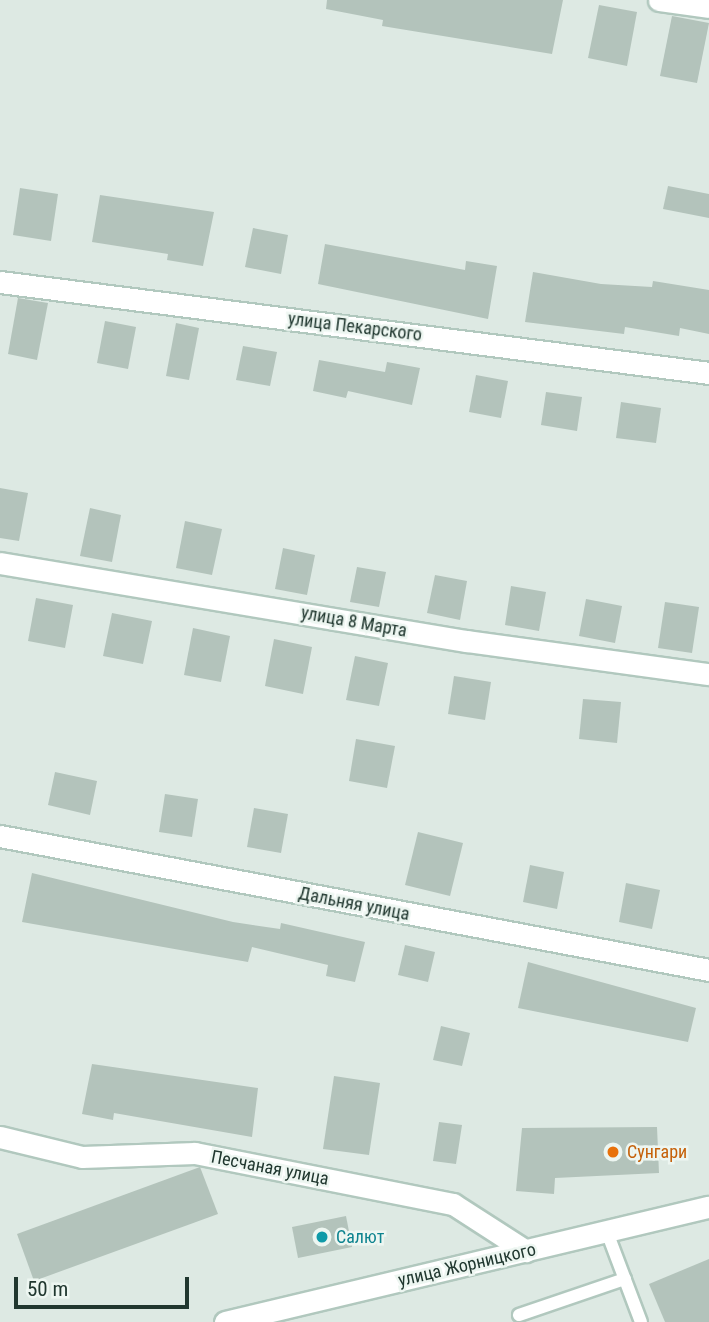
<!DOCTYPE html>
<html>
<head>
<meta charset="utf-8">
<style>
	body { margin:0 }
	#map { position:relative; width:709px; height:1322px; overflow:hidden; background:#dde9e3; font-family:"Roboto Condensed",sans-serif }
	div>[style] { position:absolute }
	.building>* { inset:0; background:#b3c3bb }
	.roads { filter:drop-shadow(2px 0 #b1c8be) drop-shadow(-2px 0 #b1c8be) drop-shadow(0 2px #b1c8be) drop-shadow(0 -2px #b1c8be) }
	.service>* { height:12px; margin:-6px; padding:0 6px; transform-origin:6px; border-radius:6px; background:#fff }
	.minor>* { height:21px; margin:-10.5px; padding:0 10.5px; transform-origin:10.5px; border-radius:10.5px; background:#fff }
	.secondary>* { height:21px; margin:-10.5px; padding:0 10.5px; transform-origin:10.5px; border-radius:10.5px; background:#fff }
	.dots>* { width:19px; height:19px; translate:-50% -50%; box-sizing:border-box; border:4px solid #edf6f1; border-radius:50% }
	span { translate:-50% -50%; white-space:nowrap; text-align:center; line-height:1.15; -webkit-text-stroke:5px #edf6f1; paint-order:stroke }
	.street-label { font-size:18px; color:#20372f }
	.food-label { font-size:18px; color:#c56008 }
	.left { translate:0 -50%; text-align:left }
	.culture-label { font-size:18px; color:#0d838f }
	.scale { position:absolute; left:14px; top:1277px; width:175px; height:32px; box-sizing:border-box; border:4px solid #20372f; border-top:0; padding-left:9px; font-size:21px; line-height:24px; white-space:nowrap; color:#20372f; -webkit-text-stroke:5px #edf6f1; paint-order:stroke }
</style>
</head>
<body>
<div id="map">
	<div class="building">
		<div style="clip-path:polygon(327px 0,563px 0,552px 54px,382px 26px,383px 20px,326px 9px)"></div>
		<div style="clip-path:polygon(599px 5px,637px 12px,627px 66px,588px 58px)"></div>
		<div style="clip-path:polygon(672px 16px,709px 23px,697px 83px,660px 76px)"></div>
		<div style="clip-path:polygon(668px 186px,709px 194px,709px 218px,663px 209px)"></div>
		<div style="clip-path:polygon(20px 188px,58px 194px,51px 241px,13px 235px)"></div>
		<div style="clip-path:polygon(100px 195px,214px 212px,203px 266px,167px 260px,168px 254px,92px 242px)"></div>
		<div style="clip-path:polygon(253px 228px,288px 235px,281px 274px,245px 267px)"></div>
		<div style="clip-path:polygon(325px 244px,465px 270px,466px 261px,497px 266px,488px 319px,318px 284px)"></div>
		<div style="clip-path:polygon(533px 272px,601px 284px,652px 287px,653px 281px,709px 290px,709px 334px,680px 328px,679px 336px,625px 327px,624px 334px,525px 322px)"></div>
		<div style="clip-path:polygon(18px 298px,48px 303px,37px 360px,8px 354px)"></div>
		<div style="clip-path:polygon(105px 321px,136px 327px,128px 369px,97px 363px)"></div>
		<div style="clip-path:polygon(176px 323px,199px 328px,189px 380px,166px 376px)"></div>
		<div style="clip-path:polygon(243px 346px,277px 352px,270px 386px,236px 380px)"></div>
		<div style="clip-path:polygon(319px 360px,385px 372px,387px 362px,420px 368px,412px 405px,348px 391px,346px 398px,313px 391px)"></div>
		<div style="clip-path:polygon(476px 375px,508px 381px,501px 418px,469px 412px)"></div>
		<div style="clip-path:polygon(546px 392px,582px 397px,577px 431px,541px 425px)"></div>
		<div style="clip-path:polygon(621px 402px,661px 408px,656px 443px,616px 438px)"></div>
		<div style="clip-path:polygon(0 488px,28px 493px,19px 541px,0 538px)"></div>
		<div style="clip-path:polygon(90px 508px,121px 515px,112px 562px,80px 556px)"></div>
		<div style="clip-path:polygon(185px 521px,222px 529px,212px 575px,176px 568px)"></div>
		<div style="clip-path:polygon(283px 548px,315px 555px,307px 595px,275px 589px)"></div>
		<div style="clip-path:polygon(357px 567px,386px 572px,379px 607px,350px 602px)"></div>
		<div style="clip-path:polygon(435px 575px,467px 581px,460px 620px,427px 613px)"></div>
		<div style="clip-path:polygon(511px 586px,546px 592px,539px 631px,505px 625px)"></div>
		<div style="clip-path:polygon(36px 598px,73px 605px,65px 648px,28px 641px)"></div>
		<div style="clip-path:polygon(586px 599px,622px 606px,615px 643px,579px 636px)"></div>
		<div style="clip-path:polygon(665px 602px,699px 607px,692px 653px,658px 648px)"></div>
		<div style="clip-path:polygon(112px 613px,152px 621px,143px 664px,103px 656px)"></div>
		<div style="clip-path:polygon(193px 628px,230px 636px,221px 682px,184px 675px)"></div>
		<div style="clip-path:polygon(274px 639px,312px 647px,303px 694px,265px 686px)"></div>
		<div style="clip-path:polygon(355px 656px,388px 663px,379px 706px,346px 700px)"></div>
		<div style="clip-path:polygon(454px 676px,491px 682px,485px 720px,448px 714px)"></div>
		<div style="clip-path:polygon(583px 699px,621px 702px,617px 743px,579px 739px)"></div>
		<div style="clip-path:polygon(356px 739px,395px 746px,387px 788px,349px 781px)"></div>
		<div style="clip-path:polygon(55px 772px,97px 781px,90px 815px,48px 805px)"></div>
		<div style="clip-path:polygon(165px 794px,198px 799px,192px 837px,159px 832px)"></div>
		<div style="clip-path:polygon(254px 808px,288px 814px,281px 853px,247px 847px)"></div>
		<div style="clip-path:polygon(418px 832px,463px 843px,450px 896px,405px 885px)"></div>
		<div style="clip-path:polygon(530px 865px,564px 872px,557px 909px,523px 902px)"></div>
		<div style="clip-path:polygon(32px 873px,233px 922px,280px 929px,281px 923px,365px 942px,355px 982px,326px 976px,328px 965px,252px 947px,248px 962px,22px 922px)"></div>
		<div style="clip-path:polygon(626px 883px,660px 890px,652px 929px,619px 922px)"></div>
		<div style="clip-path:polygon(405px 945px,435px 952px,428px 982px,398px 975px)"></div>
		<div style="clip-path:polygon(528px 962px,696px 1008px,688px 1042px,518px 1008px)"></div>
		<div style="clip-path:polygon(441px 1026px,470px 1033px,462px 1066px,433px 1060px)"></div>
		<div style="clip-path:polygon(92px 1064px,258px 1088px,252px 1137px,114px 1113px,113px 1120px,82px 1114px)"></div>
		<div style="clip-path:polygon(334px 1076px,380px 1083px,369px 1155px,323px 1149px)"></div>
		<div style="clip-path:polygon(439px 1122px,462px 1125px,456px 1164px,433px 1161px)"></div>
		<div style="clip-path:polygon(657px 1127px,659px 1173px,555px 1178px,554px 1194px,516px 1191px,522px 1128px)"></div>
		<div style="clip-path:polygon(200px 1167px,218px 1214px,34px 1281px,17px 1234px)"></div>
		<div style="clip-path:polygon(346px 1216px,352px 1247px,298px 1258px,292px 1227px)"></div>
		<div style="clip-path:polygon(709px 1259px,709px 1322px,665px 1322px,649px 1284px)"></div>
	</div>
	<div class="roads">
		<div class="service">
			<div style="left:607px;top:1232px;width:96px;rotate:69.3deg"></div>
			<div style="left:519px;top:1315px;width:112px;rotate:-18.8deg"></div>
		</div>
		<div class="minor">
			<div style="left:659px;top:0;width:50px;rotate:8deg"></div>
			<div style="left:0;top:282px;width:715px;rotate:7.31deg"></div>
			<div style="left:0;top:563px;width:473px;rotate:9.5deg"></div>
			<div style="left:467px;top:641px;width:244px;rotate:7.8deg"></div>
			<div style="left:0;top:836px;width:722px;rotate:10.7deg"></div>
			<div style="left:0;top:1137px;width:84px;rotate:13.7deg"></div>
			<div style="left:82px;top:1157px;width:113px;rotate:-2deg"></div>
			<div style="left:195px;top:1153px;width:263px;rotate:11.2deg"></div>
			<div style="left:453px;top:1204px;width:87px;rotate:32.8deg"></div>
		</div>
		<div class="secondary">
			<div style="left:225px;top:1322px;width:497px;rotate:-13.4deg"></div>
		</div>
	</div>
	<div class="dots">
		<div style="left:613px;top:1152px;background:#e8710a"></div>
		<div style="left:322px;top:1237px;background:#0f9aa8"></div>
	</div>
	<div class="street-label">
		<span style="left:355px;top:327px;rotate:7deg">улица Пекарского</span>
		<span style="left:354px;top:622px;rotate:10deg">улица 8 Марта</span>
		<span style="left:354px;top:904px;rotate:11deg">Дальняя улица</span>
		<span style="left:270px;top:1168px;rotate:11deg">Песчаная улица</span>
		<span style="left:467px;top:1265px;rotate:-13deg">улица Жорницкого</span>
	</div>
	<div class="food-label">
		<span class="left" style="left:627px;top:1152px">Сунгари</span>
	</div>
	<div class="culture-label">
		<span class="left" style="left:336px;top:1237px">Салют</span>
	</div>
	<div class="scale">50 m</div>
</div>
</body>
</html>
